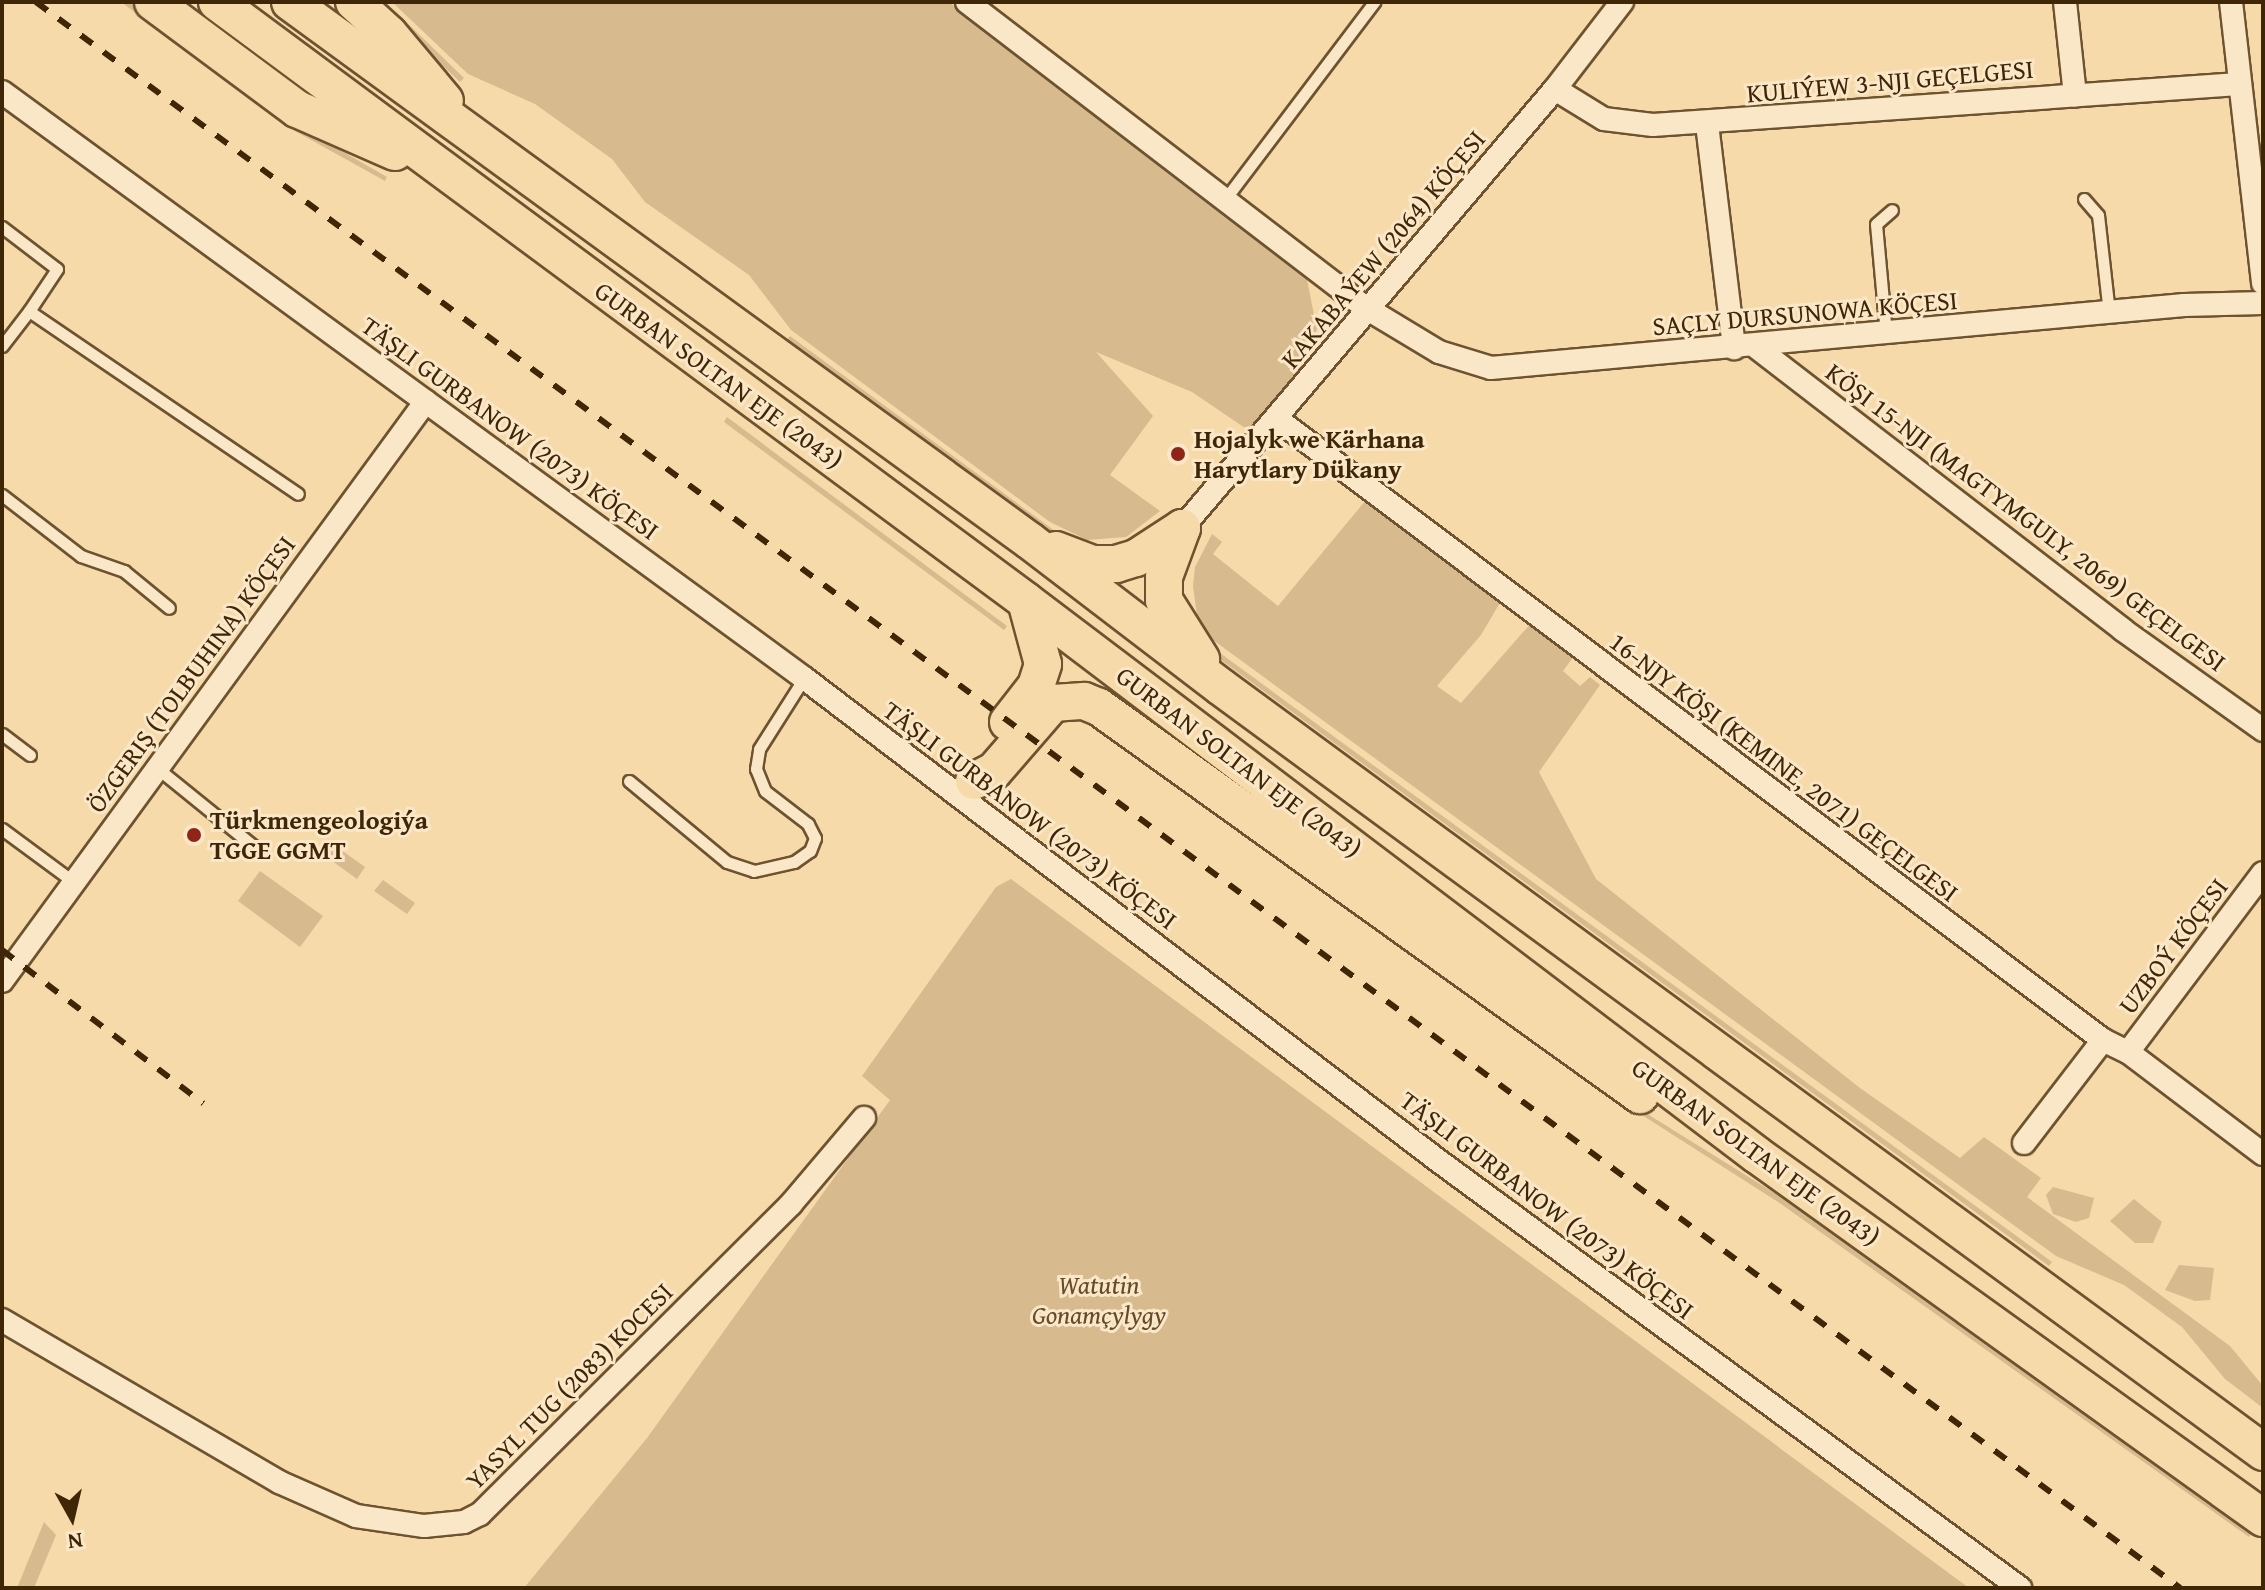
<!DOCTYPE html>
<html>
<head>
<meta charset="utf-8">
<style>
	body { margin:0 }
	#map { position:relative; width:2265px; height:1590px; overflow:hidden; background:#f6daaa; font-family:"Gentium Book Plus",serif }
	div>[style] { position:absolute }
	.green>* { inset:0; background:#d7bb8e }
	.roads { filter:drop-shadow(2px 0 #6d532f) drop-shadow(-2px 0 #6d532f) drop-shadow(0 2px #6d532f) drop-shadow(0 -2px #6d532f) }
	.service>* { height:11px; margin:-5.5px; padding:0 5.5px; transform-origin:5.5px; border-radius:5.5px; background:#f9e7c8 }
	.minor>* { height:22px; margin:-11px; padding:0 11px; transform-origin:11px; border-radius:11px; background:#f9e7c8 }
	.trunk>* { height:36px; margin:-18px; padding:0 18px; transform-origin:18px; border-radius:18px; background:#f6daaa }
	.rail>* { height:6px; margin-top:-3px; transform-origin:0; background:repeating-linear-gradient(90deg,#3f2606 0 14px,transparent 0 28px) }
	.dots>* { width:22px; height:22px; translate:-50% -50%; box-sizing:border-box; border:4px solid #f9e7c8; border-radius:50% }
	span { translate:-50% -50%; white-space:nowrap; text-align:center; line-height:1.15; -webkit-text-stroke:6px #f9e7c8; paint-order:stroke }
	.street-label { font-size:26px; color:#3f2606 }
	.poi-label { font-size:26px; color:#3f2606; font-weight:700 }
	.left { translate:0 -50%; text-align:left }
	.park-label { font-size:26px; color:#654b28; font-style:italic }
	.frame { position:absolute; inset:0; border:4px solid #3f2606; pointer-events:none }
	.north { position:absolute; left:32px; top:1478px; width:80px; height:80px; -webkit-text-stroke:6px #f9e7c8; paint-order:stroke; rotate:172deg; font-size:22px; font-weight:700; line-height:32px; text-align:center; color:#3f2606 }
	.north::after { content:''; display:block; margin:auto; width:28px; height:36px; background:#3f2606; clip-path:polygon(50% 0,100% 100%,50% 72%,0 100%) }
</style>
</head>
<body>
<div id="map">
	<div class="green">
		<div style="clip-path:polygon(121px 2px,129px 2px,298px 126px,387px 177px,385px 181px,295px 131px)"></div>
		<div style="clip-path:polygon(375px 2px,396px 12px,464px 78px,460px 82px)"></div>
		<div style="clip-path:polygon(392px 2px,949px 2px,1306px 275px,1317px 329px,1299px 371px,1248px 430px,1192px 392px,1096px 352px,1153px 416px,1110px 475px,1160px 511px,1126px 537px,1087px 540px,1050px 522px,791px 330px,749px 275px,645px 202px,612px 159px,535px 104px,468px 74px)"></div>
		<div style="clip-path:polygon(790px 336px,1063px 537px,1061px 542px,787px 340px)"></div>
		<div style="clip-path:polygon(727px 417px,1007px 626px,1004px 630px,724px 422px)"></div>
		<div style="clip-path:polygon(1366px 500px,1501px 601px,1481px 635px,1437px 686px,1461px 703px,1532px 622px,1574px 656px,1563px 671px,1580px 686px,1590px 677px,1600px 685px,1539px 772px,1596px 879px,1860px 1088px,1960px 1158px,1984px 1137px,2041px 1178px,2027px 1197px,2230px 1346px,2263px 1386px,2263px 1408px,2225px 1379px,2182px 1327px,2124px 1285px,2056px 1256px,1213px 640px,1197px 615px,1193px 586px,1195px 567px,1212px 534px,1222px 542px,1213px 554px,1278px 606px)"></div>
		<div style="clip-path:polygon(1209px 645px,2052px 1262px,2049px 1266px,1206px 649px)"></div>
		<div style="clip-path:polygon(1105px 730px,1633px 1105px,1784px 1199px,2252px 1533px,2249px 1537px,1781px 1204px,1559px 1062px)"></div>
		<div style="clip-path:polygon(330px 842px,365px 867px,357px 879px,321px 853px)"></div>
		<div style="clip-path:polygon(260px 871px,323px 916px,300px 947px,238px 901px)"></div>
		<div style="clip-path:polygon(1011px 879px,1969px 1588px,524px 1588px,647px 1438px,890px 1100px,862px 1076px,996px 887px)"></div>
		<div style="clip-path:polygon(383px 880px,415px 903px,407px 914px,374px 891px)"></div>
		<div style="clip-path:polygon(2053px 1187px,2094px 1198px,2089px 1218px,2076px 1222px,2053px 1214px,2046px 1195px)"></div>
		<div style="clip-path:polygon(2134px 1199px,2162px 1222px,2153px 1243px,2135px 1243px,2110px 1221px)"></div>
		<div style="clip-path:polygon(2179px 1265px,2214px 1268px,2210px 1300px,2195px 1301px,2165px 1290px)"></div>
		<div style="clip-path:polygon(44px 1522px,56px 1535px,34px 1588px,17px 1588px)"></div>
	</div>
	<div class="roads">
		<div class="service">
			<div style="left:1226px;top:198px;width:246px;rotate:-52.9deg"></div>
			<div style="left:2084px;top:199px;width:21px;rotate:49deg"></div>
			<div style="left:2098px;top:215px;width:99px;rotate:83.6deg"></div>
			<div style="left:2px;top:227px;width:69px;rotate:37.4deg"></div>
			<div style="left:57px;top:269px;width:50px;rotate:123.7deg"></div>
			<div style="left:29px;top:311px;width:325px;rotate:34.2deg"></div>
			<div style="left:1886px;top:334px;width:110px;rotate:-95.2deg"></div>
			<div style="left:1876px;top:224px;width:21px;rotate:-41deg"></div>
			<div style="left:2px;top:346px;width:44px;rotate:-52.4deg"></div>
			<div style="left:2px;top:495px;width:100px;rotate:37.7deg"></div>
			<div style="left:81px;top:556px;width:46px;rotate:19.2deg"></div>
			<div style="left:124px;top:571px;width:58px;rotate:39.4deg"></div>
			<div style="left:2px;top:734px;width:35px;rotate:37deg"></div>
			<div style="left:157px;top:768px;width:129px;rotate:39deg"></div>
			<div style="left:629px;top:781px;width:127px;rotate:39.6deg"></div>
			<div style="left:727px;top:862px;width:28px;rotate:18deg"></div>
			<div style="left:754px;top:871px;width:41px;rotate:-12.7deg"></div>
			<div style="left:794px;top:862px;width:19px;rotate:-35deg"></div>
			<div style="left:810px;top:851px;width:14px;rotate:-69deg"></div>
			<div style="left:815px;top:838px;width:16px;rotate:-117deg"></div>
			<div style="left:808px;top:824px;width:54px;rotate:-142.5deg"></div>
			<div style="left:765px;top:791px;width:24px;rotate:-112deg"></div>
			<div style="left:756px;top:769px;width:20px;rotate:-81deg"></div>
			<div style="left:759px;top:749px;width:84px;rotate:-57.6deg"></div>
			<div style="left:2px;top:829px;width:89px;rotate:36.4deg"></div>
		</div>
		<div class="minor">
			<div style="left:967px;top:2px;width:503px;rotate:37.49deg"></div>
			<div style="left:1366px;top:308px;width:85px;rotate:31.1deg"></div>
			<div style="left:1439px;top:352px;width:54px;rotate:17.1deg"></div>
			<div style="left:1491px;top:368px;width:696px;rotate:-5.19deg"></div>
			<div style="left:2184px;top:305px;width:79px;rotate:-1.5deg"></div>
			<div style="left:2065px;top:2px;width:94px;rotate:83.9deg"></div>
			<div style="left:2231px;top:2px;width:283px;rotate:83.5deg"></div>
			<div style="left:1555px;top:89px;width:57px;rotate:31.5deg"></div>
			<div style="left:1604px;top:119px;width:49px;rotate:7deg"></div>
			<div style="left:1653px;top:125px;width:587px;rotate:-4deg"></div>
			<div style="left:2px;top:92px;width:993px;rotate:36.15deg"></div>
			<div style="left:804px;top:678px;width:794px;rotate:37.27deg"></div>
			<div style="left:1436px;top:1159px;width:725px;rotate:36.3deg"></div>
			<div style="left:1707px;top:124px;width:226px;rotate:83.1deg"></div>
			<div style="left:1756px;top:347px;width:463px;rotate:37.6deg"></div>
			<div style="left:2123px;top:630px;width:172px;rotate:35.5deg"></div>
			<div style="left:1277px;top:419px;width:1033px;rotate:36.94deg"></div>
			<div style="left:2103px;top:1040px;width:28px;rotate:26deg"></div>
			<div style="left:2128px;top:1052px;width:169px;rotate:37.1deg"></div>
			<div style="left:1182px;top:528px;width:576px;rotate:-49.65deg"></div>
			<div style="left:1555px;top:89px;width:110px;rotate:-52.4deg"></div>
			<div style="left:2px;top:981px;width:718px;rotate:-53.83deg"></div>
			<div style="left:2128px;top:1052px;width:224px;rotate:-53deg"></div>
			<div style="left:2024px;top:1143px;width:130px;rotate:-52.5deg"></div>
			<div style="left:2px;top:1320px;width:321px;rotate:30.3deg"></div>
			<div style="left:279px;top:1482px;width:84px;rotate:23.8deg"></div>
			<div style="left:356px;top:1516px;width:69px;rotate:8.4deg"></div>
			<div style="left:424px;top:1526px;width:40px;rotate:-5.7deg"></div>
			<div style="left:464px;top:1522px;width:18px;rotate:-27deg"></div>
			<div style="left:480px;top:1514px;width:439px;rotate:-44.9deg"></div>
			<div style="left:791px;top:1204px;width:113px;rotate:-49.7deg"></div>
		</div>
		<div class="trunk">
			<div style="left:153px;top:2px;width:179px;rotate:36.6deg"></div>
			<div style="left:297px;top:109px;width:107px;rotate:23.7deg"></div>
			<div style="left:217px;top:2px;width:1007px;rotate:36.52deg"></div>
			<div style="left:1026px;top:601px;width:917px;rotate:37.16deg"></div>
			<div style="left:1757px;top:1155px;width:623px;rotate:35.66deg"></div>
			<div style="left:290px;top:2px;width:915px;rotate:36.07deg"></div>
			<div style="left:1030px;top:541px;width:240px;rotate:37.4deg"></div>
			<div style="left:1221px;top:687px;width:1293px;rotate:36.28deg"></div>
			<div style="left:354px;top:2px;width:47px;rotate:42.4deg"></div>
			<div style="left:389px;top:34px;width:87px;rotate:50.1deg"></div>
			<div style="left:1182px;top:528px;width:52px;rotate:110.2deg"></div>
			<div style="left:1164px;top:577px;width:23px;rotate:90deg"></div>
			<div style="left:1164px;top:600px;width:70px;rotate:57.9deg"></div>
			<div style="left:1056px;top:550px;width:40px;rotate:21deg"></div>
			<div style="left:1093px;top:564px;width:23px"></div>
			<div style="left:1116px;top:564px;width:21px;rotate:-17deg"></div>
			<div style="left:1136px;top:558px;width:55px;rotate:-33.1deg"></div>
			<div style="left:1008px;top:722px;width:46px;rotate:-52.1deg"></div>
			<div style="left:1036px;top:686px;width:23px;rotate:-72deg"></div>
			<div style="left:1043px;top:664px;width:65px;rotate:-105.1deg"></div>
			<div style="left:974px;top:781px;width:22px;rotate:-27deg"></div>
			<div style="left:994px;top:771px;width:90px;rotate:-49.1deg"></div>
			<div style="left:1053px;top:703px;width:31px;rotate:-4deg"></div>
			<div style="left:1084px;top:701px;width:16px;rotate:22deg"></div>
			<div style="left:1099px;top:707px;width:666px;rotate:35.65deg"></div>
		</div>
	</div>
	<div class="rail">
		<div style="left:36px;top:2px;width:2667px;rotate:36.49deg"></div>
		<div style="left:2px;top:950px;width:253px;rotate:37.3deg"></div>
	</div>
	<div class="dots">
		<div style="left:1178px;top:454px;background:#8f2418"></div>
		<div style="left:194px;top:835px;background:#8f2418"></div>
	</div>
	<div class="street-label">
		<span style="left:1890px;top:81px;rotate:-5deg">KULIÝEW 3-NJI GEÇELGESI</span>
		<span style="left:1383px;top:249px;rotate:-50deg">KAKABAÝEW (2064) KÖÇESI</span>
		<span style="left:1805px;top:313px;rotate:-5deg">SAÇLY DURSUNOWA KÖÇESI</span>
		<span style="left:719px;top:375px;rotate:36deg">GURBAN SOLTAN EJE (2043)</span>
		<span style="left:510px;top:428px;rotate:36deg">TÄŞLI GURBANOW (2073) KÖÇESI</span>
		<span style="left:2026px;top:517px;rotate:37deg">KÖŞI 15-NJI (MAGTYMGULY, 2069) GEÇELGESI</span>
		<span style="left:191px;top:674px;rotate:-54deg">ÖZGERIŞ (TOLBUHINA) KÖÇESI</span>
		<span style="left:1239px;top:762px;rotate:37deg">GURBAN SOLTAN EJE (2043)</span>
		<span style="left:1784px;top:767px;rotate:37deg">16-NJY KÖŞI (KEMINE, 2071) GEÇELGESI</span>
		<span style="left:1030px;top:815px;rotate:37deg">TÄŞLI GURBANOW (2073) KÖÇESI</span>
		<span style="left:2173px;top:946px;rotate:-53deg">UZBOÝ KÖÇESI</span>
		<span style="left:1756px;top:1152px;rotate:36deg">GURBAN SOLTAN EJE (2043)</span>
		<span style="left:1547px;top:1205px;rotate:37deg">TÄŞLI GURBANOW (2073) KÖÇESI</span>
		<span style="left:569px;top:1386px;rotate:-45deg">YASYL TUG (2083) KOCESI</span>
	</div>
	<div class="poi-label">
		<span class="left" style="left:1194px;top:454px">Hojalyk we Kärhana<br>Harytlary Dükany</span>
		<span class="left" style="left:210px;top:835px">Türkmengeologiýa<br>TGGE GGMT</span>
	</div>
	<div class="park-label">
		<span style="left:1099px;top:1300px">Watutin<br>Gonamçylygy</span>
	</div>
	<div class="frame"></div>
	<div class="north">N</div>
</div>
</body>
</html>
